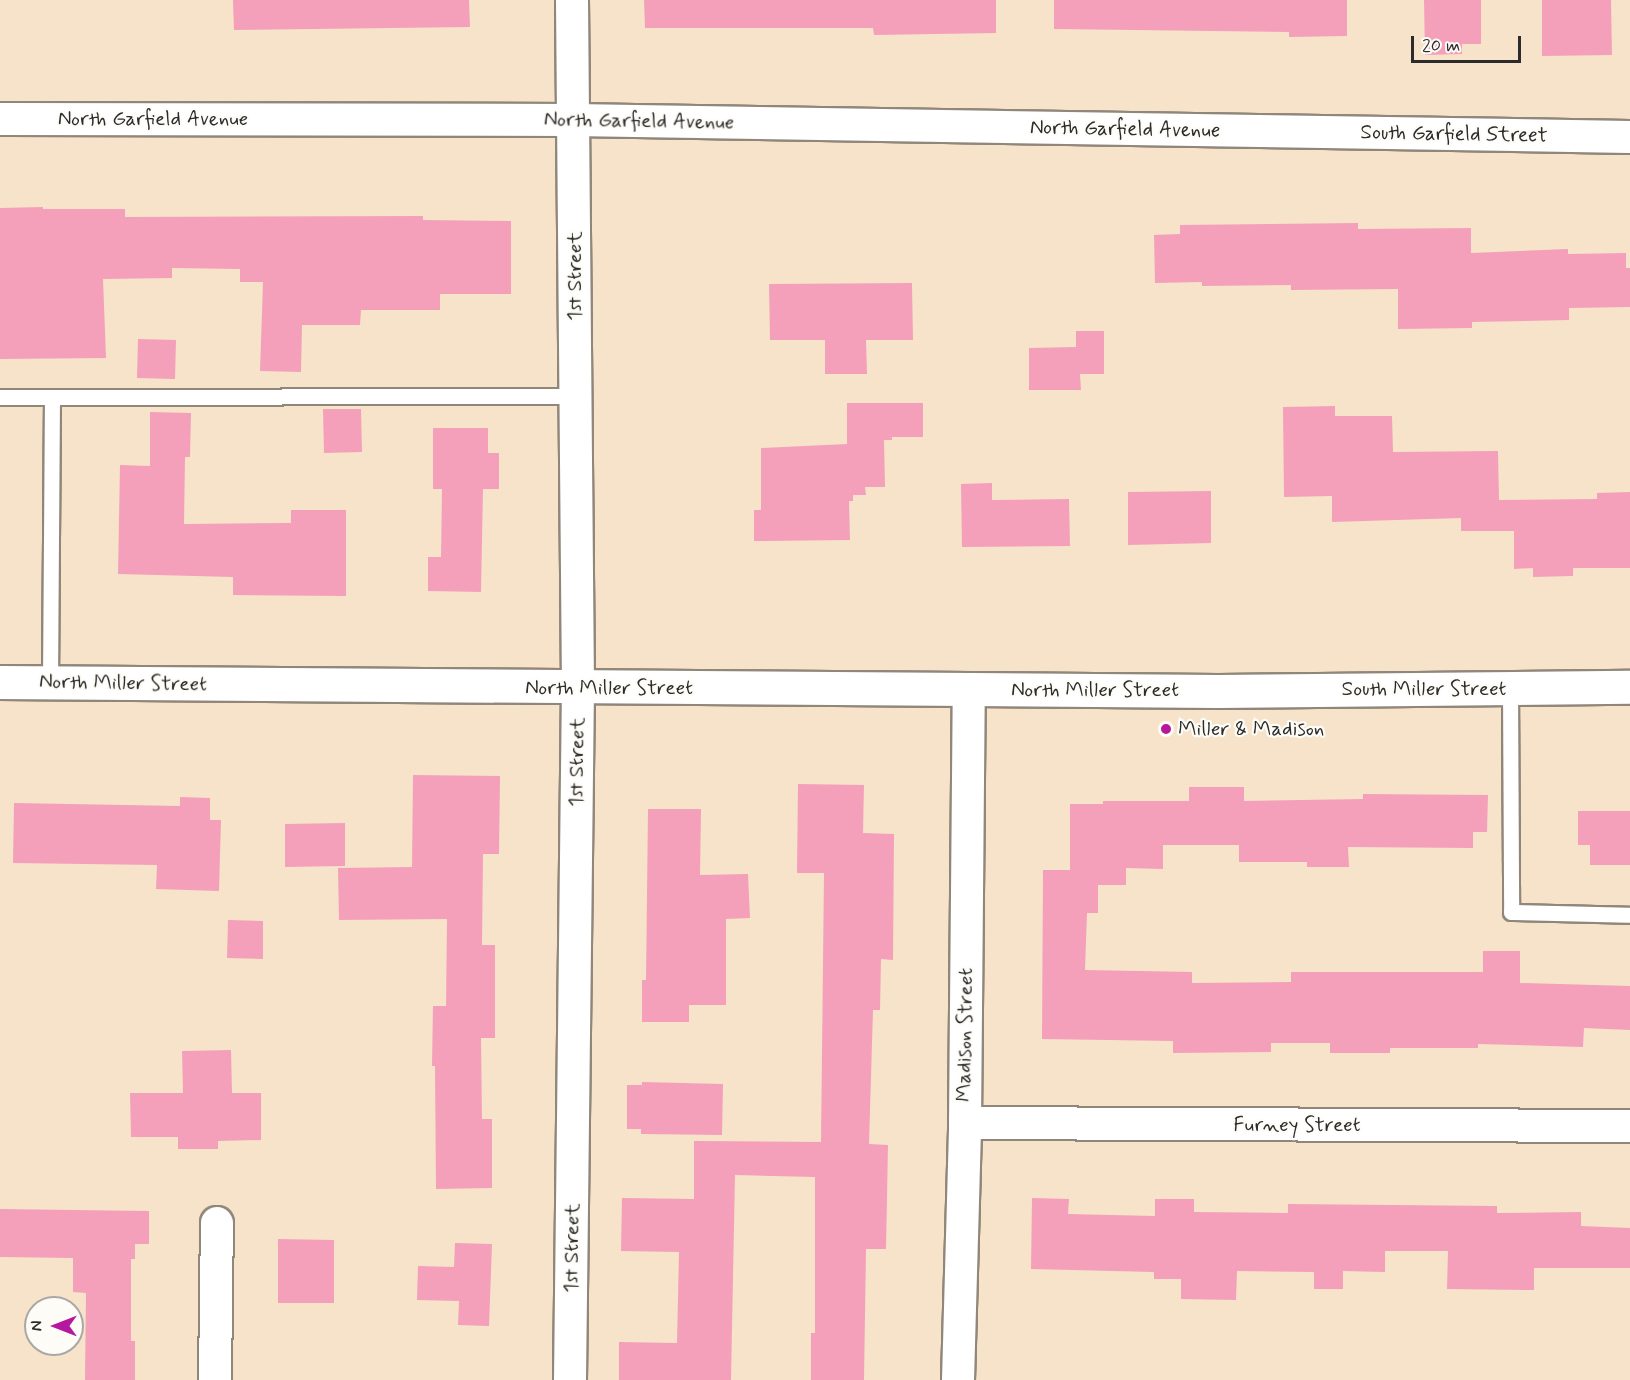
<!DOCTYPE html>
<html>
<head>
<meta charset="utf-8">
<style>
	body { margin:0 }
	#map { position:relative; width:1630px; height:1380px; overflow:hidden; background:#f6e3ca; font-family:Mynerve,sans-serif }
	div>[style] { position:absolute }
	.building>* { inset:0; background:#f4a0ba }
	.roads { filter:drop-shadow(2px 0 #90877a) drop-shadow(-2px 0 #90877a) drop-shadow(0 2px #90877a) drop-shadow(0 -2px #90877a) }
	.lane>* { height:15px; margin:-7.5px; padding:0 7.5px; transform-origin:7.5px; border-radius:7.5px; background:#fff }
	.street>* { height:32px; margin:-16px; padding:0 16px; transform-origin:16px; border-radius:16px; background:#fff }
	.secondary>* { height:33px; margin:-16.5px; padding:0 16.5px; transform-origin:16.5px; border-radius:16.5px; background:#fff }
	.dots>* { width:16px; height:16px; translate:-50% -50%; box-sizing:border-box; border:3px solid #fdfcf7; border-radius:50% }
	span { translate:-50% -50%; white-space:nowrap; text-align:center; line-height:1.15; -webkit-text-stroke:4.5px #fdfcf7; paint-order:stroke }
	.street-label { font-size:21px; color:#2b2b2b }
	.poi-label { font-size:21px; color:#2b2b2b }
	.left { translate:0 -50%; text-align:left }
	.north { position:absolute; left:24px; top:1296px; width:60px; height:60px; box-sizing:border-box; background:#fdfcf7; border:2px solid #a9a8a5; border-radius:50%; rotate:270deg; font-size:16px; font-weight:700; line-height:24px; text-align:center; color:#2b2b2b }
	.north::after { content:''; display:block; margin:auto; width:21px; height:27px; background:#b5179e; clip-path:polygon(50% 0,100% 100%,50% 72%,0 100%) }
	.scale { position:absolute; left:1411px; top:36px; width:110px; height:27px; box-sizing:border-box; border:3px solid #2b2b2b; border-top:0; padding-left:8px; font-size:18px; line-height:21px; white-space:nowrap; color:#2b2b2b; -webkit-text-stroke:4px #fdfcf7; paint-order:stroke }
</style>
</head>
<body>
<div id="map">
	<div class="building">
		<div style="clip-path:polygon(233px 0,469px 0,470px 27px,234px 30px)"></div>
		<div style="clip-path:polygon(644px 0,996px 0,996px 33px,874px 35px,873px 28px,645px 28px)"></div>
		<div style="clip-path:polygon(1054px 0,1347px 0,1347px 36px,1289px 37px,1289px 32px,1054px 29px)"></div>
		<div style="clip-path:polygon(1424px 0,1481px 0,1481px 44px,1462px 44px,1462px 54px,1425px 55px)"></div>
		<div style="clip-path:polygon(1542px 0,1611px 0,1612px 55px,1542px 56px)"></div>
		<div style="clip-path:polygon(43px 207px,43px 209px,125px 209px,125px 217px,423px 216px,423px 220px,511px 221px,511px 294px,440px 294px,440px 310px,361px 310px,360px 325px,302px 325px,301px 372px,260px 371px,263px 282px,240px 282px,240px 269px,172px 268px,172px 278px,103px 279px,106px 358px,0 359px,0 208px)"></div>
		<div style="clip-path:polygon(1358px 223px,1358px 229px,1471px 228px,1471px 253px,1568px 249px,1568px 254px,1626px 253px,1626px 268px,1630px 268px,1630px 307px,1569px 308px,1569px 320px,1472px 322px,1472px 328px,1398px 329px,1398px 289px,1291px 290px,1291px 285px,1202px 286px,1202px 282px,1155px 283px,1154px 235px,1180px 234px,1180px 225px)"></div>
		<div style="clip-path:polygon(912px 283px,913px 340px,866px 340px,867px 374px,825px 374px,825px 340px,770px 340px,769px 284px)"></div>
		<div style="clip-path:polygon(1076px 331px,1104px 331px,1104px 374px,1080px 374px,1081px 390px,1029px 390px,1029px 348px,1076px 347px)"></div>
		<div style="clip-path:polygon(138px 339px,176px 340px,175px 379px,137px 378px)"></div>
		<div style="clip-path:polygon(847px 403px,923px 403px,923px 437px,892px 437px,892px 440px,884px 440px,885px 487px,865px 487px,866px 495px,853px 495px,853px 501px,849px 501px,850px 540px,754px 541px,754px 510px,761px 510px,761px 448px,847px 444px)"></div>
		<div style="clip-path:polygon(1335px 406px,1335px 416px,1392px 416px,1393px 452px,1498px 451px,1499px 500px,1597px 499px,1597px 493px,1630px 492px,1630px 568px,1573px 568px,1573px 576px,1533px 577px,1533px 568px,1514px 569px,1514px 531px,1461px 531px,1461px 518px,1332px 522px,1332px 496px,1284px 497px,1283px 407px)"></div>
		<div style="clip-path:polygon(323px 409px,361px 409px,362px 452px,324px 453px)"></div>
		<div style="clip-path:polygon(150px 412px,191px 413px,190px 457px,185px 457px,184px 524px,291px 523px,291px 510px,346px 510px,346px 596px,233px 595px,233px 577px,118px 574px,120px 465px,150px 466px)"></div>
		<div style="clip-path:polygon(433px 428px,488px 428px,488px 453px,499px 453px,499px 489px,483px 489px,481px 592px,428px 591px,428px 557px,441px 557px,442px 489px,433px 489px)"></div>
		<div style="clip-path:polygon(992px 483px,992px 500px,1069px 499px,1070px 546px,962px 547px,961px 484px)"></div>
		<div style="clip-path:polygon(1211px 491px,1211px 543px,1128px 545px,1128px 492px)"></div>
		<div style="clip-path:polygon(413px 775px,500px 776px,499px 854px,483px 854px,482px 945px,495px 945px,495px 1038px,481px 1038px,482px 1119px,492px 1119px,492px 1188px,436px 1189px,435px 1066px,432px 1066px,433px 1006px,446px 1006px,447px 919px,339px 920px,338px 868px,412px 867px)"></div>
		<div style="clip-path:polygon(798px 784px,864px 785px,863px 833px,894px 834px,893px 960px,881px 959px,880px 1010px,873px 1010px,869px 1144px,888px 1145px,886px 1249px,866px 1249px,864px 1380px,811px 1380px,811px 1333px,815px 1333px,815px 1177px,735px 1175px,731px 1380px,619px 1380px,619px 1342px,677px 1343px,679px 1252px,621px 1251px,622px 1198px,694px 1199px,694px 1141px,821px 1142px,824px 873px,797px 873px)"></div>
		<div style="clip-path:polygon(1189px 787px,1244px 787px,1244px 801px,1363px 799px,1363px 794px,1488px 795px,1487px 832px,1473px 832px,1473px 848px,1348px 847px,1349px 867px,1307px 867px,1307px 862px,1239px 862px,1239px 845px,1163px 845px,1163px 869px,1126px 868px,1126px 885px,1098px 885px,1098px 913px,1087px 913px,1085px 970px,1192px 972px,1192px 983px,1291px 982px,1291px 972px,1483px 972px,1483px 951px,1520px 951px,1520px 983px,1630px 986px,1630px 1030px,1584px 1028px,1583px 1047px,1478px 1044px,1478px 1048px,1390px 1048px,1390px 1053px,1330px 1053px,1330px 1043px,1271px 1043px,1271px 1052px,1173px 1053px,1173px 1041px,1042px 1039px,1043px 870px,1070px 870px,1070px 804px,1103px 804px,1103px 801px,1189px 801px)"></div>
		<div style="clip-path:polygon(180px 797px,210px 798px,210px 820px,221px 820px,219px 891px,156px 889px,157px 865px,13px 863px,14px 803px,180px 806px)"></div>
		<div style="clip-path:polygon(648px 809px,701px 809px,700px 875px,748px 874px,750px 918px,726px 919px,726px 1005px,689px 1005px,689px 1022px,642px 1022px,642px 980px,646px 980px)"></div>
		<div style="clip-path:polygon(1578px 811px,1630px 811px,1630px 865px,1590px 865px,1590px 845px,1578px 845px)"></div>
		<div style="clip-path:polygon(345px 823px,345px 866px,285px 867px,285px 824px)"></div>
		<div style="clip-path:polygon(228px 920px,263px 921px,263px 959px,227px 958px)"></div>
		<div style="clip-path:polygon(231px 1050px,232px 1093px,261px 1093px,261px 1140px,218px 1141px,218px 1149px,178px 1149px,178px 1137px,131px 1137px,130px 1093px,183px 1093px,182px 1051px)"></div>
		<div style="clip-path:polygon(642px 1082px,723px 1084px,722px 1135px,641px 1134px,641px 1129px,627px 1129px,627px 1085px,642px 1085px)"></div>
		<div style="clip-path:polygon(1032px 1198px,1069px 1199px,1068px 1214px,1155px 1216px,1155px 1199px,1194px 1199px,1194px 1212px,1288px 1213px,1288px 1204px,1497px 1206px,1497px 1213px,1581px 1212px,1581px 1226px,1630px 1228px,1630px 1268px,1534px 1268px,1534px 1290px,1447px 1289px,1448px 1251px,1385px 1251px,1385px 1272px,1343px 1271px,1343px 1289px,1314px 1289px,1314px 1272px,1237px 1271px,1236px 1300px,1181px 1299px,1181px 1279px,1154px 1279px,1154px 1272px,1031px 1269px)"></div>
		<div style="clip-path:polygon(0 1209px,149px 1211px,149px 1244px,135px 1244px,135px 1259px,131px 1259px,131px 1341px,135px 1341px,135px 1380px,85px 1380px,86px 1293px,73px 1292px,73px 1258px,0 1257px)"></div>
		<div style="clip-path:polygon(278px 1239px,334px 1240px,334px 1303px,278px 1303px)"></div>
		<div style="clip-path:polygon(455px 1243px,492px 1244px,489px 1326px,458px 1325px,459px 1301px,417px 1300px,418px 1266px,454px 1267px)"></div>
	</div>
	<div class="roads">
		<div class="lane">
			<div style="left:0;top:397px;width:575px;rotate:-0.1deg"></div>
			<div style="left:50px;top:683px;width:286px;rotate:-89.6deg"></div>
			<div style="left:1510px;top:688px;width:224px;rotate:89.7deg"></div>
			<div style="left:1511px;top:912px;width:119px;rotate:1.4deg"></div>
		</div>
		<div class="street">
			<div style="left:0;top:119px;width:574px;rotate:0.1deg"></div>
			<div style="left:574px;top:120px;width:1056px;rotate:0.92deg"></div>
			<div style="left:965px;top:1123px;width:665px;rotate:0.26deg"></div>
			<div style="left:215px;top:1380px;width:157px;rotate:-89.3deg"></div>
			<div style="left:570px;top:1380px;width:692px;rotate:-89.34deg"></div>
			<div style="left:578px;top:688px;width:688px;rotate:-90.5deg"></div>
			<div style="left:958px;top:1380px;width:257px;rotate:-88.4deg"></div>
			<div style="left:965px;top:1123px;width:433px;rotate:-89.5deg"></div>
		</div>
		<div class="secondary">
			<div style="left:0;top:682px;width:1218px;rotate:0.42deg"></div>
			<div style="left:1218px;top:691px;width:412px;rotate:-0.6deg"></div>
		</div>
	</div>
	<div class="dots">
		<div style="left:1166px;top:729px;background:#b5179e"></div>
	</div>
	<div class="street-label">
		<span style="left:153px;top:119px">North Garfield Avenue</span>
		<span style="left:639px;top:121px;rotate:1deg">North Garfield Avenue</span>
		<span style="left:1125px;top:129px;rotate:1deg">North Garfield Avenue</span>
		<span style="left:1454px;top:134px;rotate:1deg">South Garfield Street</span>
		<span style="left:575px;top:276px;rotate:-90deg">1st Street</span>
		<span style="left:123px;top:683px;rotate:1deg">North Miller Street</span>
		<span style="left:609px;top:688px">North Miller Street</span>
		<span style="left:1424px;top:689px">South Miller Street</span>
		<span style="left:1095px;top:690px">North Miller Street</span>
		<span style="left:577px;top:762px;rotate:-89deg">1st Street</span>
		<span style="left:965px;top:1035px;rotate:-89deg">Madison Street</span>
		<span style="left:1297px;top:1125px">Furney Street</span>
		<span style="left:572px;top:1248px;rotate:-89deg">1st Street</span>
	</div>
	<div class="poi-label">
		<span class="left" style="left:1178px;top:729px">Miller &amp; Madison</span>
	</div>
	<div class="north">N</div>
	<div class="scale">20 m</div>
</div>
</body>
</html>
